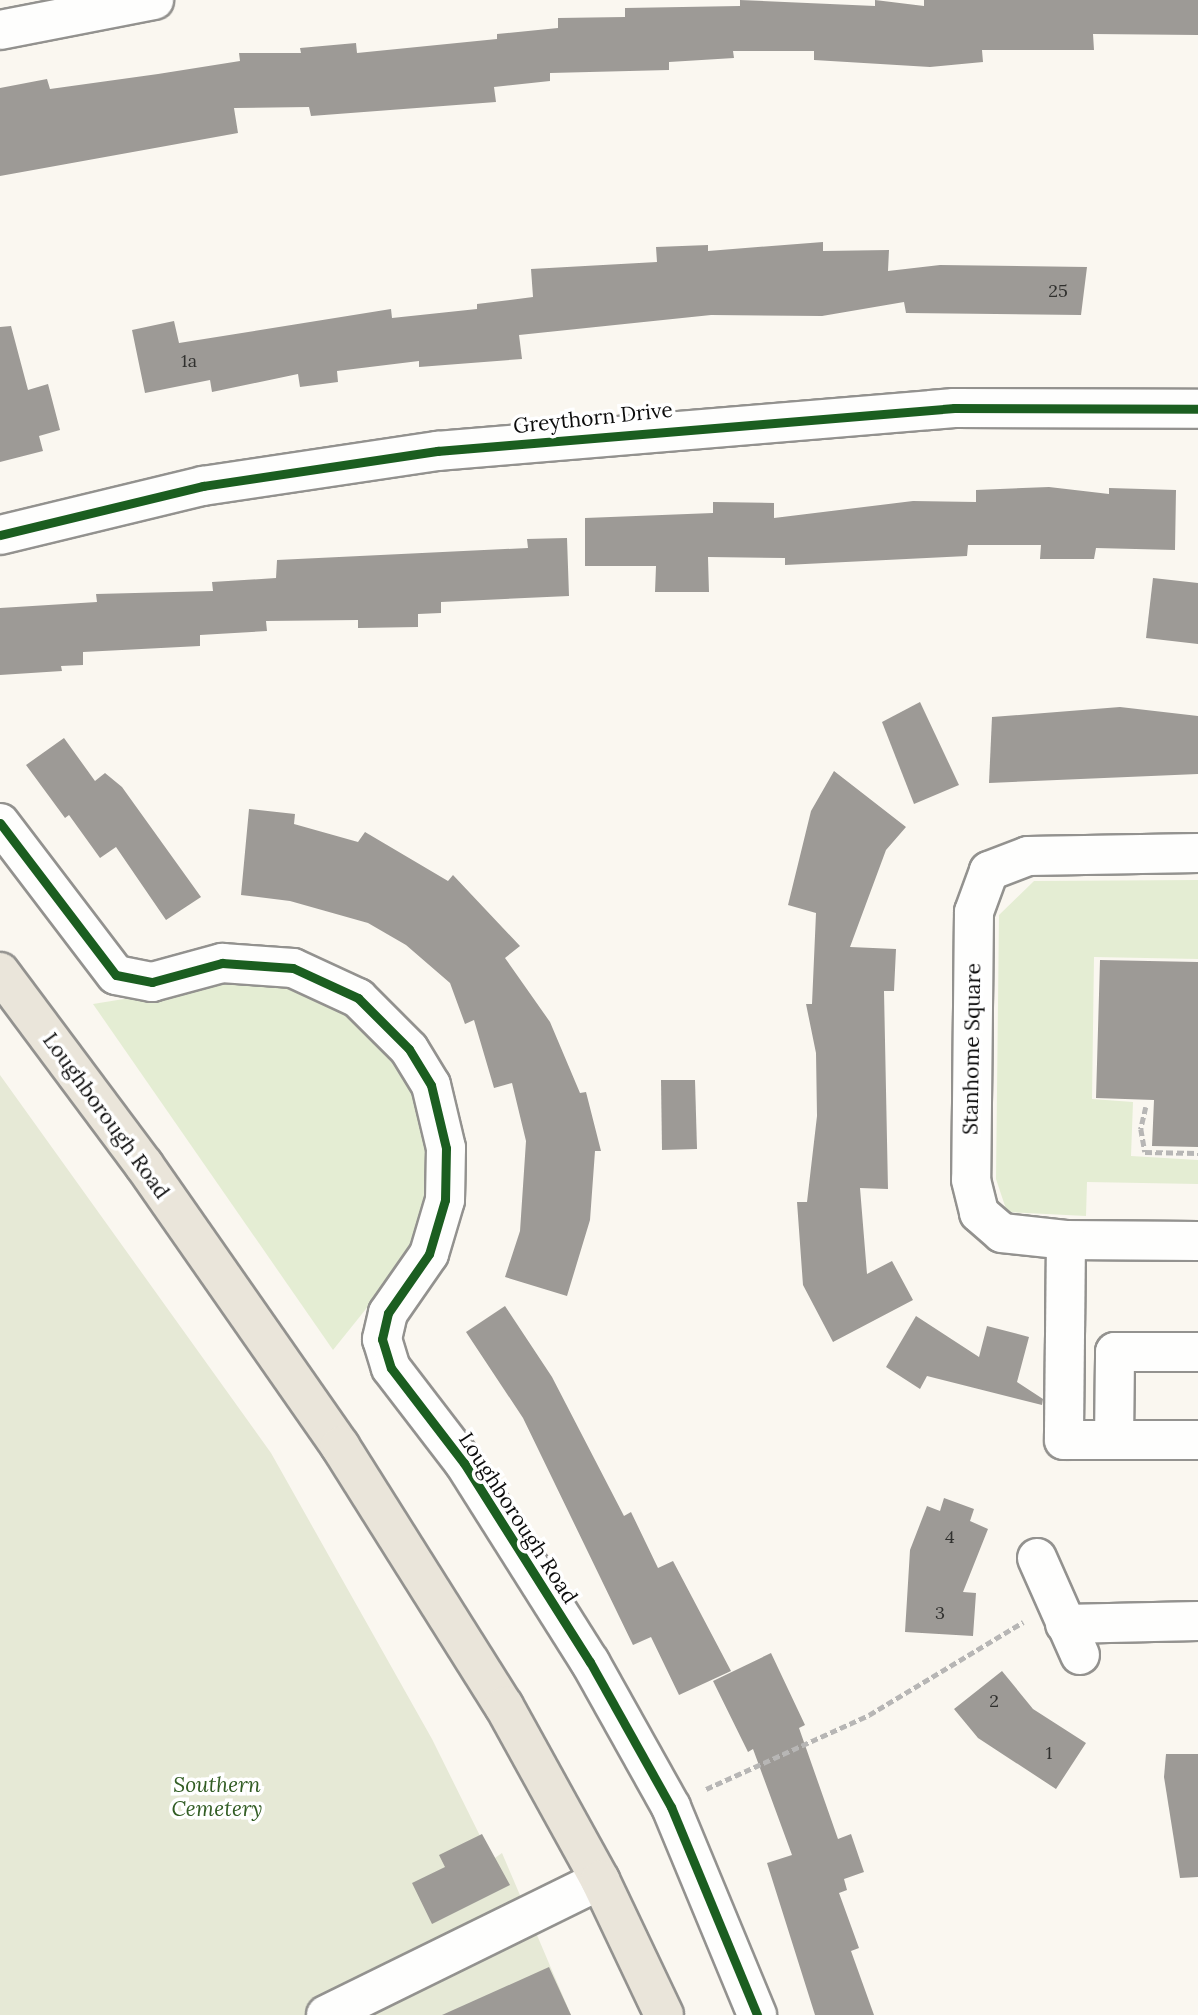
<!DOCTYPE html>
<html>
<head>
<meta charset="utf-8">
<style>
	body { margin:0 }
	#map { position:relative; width:1198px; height:2015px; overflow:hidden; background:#faf7f0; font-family:Lora,serif }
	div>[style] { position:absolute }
	.green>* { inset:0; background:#e4edd3 }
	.cemetery>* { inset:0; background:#e6e9d6 }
	.building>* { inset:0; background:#9d9a96 }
	.path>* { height:4.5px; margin-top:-2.25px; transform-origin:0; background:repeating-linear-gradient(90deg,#b7b6b5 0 7px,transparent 0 10.5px) }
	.roads { filter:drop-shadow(2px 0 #93928f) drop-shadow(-2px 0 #93928f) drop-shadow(0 2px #93928f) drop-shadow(0 -2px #93928f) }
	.minor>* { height:38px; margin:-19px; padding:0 19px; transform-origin:19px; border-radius:19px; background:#fefefd }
	.major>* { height:38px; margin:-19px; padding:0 19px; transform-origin:19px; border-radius:19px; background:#eae5da }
	.cycleway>* { height:9px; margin:-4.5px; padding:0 4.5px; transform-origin:4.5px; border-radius:4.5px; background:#1b5e20 }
	span { translate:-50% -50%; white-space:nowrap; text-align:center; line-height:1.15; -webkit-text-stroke:7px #fff; paint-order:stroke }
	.number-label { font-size:18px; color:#30302e }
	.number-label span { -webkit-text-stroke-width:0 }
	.street-label { font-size:21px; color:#0c0c0c }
	.park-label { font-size:21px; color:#325d24; font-style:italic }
</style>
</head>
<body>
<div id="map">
	<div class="green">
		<div style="clip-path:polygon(1198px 880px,1198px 959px,1094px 957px,1092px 1099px,1133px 1102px,1131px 1156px,1198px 1160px,1198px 1184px,1087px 1182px,1086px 1216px,1007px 1212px,996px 1179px,999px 915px,1034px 881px)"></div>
		<div style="clip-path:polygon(241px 980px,294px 989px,342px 1011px,389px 1046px,422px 1104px,431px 1168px,419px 1230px,390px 1279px,333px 1350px,93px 1004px)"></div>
	</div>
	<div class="cemetery">
		<div style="clip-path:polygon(0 1075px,271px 1453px,432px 1739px,492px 1860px,502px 1853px,571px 2015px,0 2015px)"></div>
	</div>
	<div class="building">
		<div style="clip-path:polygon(740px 0,875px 6px,875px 0,924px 6px,924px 0,1198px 0,1198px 35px,1093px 34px,1094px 50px,982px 50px,983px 62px,930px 67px,814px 60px,814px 51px,733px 51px,734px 58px,669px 62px,669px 70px,550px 73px,550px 81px,494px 87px,496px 102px,311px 116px,309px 107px,234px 108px,238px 133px,0 176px,0 88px,47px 79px,50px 89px,158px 74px,240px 61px,239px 53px,301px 53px,300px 48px,356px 43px,357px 53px,497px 39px,497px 34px,558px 28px,558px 18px,625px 17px,625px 8px,740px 6px)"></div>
		<div style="clip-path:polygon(823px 242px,823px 251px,889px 250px,888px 271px,940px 265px,1087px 267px,1081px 315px,906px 313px,904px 302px,822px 316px,711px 315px,519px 335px,522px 359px,419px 367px,419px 361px,337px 371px,338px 382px,300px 387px,298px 374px,212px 392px,210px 380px,145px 393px,132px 330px,174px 321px,179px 343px,391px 309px,392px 318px,477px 309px,477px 304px,533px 297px,531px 269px,657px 262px,656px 247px,708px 245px,708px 251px)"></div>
		<div style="clip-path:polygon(11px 326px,28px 390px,48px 384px,60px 430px,39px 436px,43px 451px,0 462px,0 327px)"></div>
		<div style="clip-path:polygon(1049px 487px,1109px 494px,1109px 488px,1176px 490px,1175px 550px,1096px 548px,1094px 559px,1040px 559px,1041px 545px,968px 545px,967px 556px,785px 565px,785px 558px,708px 557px,709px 592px,655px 592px,656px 566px,585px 566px,585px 518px,713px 513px,713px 502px,774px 503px,774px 518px,913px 501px,976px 502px,976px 490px)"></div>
		<div style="clip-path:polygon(567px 538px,569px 596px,441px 602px,441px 613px,418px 614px,418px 627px,358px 628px,358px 620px,266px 621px,267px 631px,200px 635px,200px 646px,83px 652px,83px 665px,61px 666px,62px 671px,0 675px,0 608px,97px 602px,96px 594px,213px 591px,212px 582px,276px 578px,277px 560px,528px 548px,527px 539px)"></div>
		<div style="clip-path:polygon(1153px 578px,1198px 583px,1198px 644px,1146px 638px)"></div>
		<div style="clip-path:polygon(920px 702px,959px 785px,914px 804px,882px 722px)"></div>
		<div style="clip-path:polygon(1120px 707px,1198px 716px,1198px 774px,989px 783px,992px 717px)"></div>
		<div style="clip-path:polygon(64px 738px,95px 781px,105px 773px,122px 787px,201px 897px,166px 920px,116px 847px,100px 858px,69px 815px,65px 818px,26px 765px)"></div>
		<div style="clip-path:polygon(834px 771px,906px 827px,886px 850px,850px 947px,896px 949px,894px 991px,884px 991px,888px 1189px,860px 1188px,867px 1274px,892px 1261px,913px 1300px,833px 1342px,803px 1285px,797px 1202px,807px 1202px,817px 1116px,816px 1053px,806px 1004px,812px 1004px,816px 913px,788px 905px,811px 811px)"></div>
		<div style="clip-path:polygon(249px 809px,295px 814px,294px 824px,358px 842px,365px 832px,448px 881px,453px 875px,520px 946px,505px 958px,550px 1022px,580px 1093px,586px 1092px,601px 1151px,595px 1151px,590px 1220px,567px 1296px,505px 1277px,520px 1231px,526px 1141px,512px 1083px,494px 1088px,474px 1020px,465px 1024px,450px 983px,406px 945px,368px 923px,290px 901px,241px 895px)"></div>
		<div style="clip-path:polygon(1100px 960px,1198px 962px,1198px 1147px,1152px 1146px,1154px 1100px,1096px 1098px)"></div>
		<div style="clip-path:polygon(661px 1080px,695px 1080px,697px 1149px,662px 1150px)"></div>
		<div style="clip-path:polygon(505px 1306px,552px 1377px,624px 1516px,631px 1512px,658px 1568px,673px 1561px,731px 1671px,679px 1695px,651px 1637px,633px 1645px,523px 1418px,466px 1332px)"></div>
		<div style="clip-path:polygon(916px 1316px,979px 1357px,987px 1326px,1029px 1337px,1017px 1382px,1043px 1399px,1042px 1405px,927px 1376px,920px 1389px,886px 1367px)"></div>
		<div style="clip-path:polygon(944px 1498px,974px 1509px,970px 1521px,988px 1529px,963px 1592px,976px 1593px,973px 1636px,905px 1632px,910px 1550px,927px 1506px,940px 1511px)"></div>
		<div style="clip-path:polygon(771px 1653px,805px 1725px,799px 1728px,838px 1839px,851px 1834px,864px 1872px,844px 1879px,847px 1890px,839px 1893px,859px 1948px,851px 1951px,874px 2015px,815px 2015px,767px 1863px,792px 1855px,753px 1749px,748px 1752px,713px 1681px)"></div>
		<div style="clip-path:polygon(1002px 1671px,1033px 1709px,1086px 1743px,1056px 1789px,978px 1738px,954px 1709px)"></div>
		<div style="clip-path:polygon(1166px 1754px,1198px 1754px,1198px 1877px,1180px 1878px,1164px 1777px)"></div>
		<div style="clip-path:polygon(482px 1834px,510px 1885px,432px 1924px,412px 1883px,445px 1867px,439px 1855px)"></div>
		<div style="clip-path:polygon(549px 1967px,571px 2015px,442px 2015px)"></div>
	</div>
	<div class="path">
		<div style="left:1146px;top:1107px;width:23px;rotate:103deg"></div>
		<div style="left:1141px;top:1129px;width:23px;rotate:80deg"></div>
		<div style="left:1145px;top:1152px;width:53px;rotate:1.1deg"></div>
		<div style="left:706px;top:1789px;width:179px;rotate:-24.4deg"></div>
		<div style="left:869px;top:1715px;width:180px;rotate:-31.1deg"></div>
	</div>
	<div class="roads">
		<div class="minor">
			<div style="left:0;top:30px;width:157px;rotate:-11deg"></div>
			<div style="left:0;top:535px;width:209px;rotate:-13.6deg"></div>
			<div style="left:203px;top:486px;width:237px;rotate:-8.5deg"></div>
			<div style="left:437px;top:451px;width:519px;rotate:-4.75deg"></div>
			<div style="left:954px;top:408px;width:244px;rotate:0.2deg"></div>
			<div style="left:0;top:823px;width:191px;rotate:52.7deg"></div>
			<div style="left:116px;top:975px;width:37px;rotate:11deg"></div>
			<div style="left:152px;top:982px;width:73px;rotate:-15.2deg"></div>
			<div style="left:222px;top:963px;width:71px;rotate:4deg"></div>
			<div style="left:293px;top:968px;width:72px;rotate:24.8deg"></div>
			<div style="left:358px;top:998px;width:72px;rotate:45deg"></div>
			<div style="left:409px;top:1049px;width:42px;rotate:58.6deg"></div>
			<div style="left:431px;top:1085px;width:65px;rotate:76.6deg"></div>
			<div style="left:446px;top:1148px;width:52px;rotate:91.1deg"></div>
			<div style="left:445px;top:1200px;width:56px;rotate:106.5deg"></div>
			<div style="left:429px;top:1254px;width:72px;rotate:124.8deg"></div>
			<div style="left:388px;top:1313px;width:27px;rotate:103deg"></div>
			<div style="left:382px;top:1339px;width:30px;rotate:73deg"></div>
			<div style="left:391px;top:1368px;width:120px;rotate:52.5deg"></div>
			<div style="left:464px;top:1463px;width:236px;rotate:57.7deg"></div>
			<div style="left:590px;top:1662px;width:166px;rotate:60.8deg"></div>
			<div style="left:671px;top:1807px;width:225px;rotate:67.5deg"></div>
			<div style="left:1198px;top:853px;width:170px;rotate:179deg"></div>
			<div style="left:1028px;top:856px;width:42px;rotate:159deg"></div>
			<div style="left:989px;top:871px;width:44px;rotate:110.1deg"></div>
			<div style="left:974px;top:912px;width:268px;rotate:90.6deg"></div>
			<div style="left:971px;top:1180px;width:34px;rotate:76deg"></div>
			<div style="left:979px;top:1213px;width:30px;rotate:41deg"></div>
			<div style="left:1002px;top:1233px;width:64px;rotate:6.2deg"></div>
			<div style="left:1066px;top:1240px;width:132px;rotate:0.4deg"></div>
			<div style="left:1066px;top:1240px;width:200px;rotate:90.6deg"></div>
			<div style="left:1064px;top:1440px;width:134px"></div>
			<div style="left:1114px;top:1440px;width:88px;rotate:-89.3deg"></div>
			<div style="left:1115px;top:1352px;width:83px"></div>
			<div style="left:1037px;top:1558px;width:106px;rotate:66.1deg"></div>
			<div style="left:1065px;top:1624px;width:133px;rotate:-1.3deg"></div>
			<div style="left:326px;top:2015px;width:305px;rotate:-26.2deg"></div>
		</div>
		<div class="major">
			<div style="left:0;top:972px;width:241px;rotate:53.3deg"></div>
			<div style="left:144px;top:1165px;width:343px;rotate:55.1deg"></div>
			<div style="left:340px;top:1446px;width:307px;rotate:57.8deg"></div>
			<div style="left:504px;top:1706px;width:199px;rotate:61.1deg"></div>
			<div style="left:600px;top:1880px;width:149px;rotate:64.6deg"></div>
		</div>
	</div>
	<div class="cycleway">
		<div style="left:0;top:535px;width:209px;rotate:-13.6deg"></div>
		<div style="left:203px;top:486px;width:237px;rotate:-8.5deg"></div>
		<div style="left:437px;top:451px;width:519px;rotate:-4.75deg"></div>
		<div style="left:954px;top:408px;width:244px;rotate:0.2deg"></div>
		<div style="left:0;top:823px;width:191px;rotate:52.7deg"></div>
		<div style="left:116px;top:975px;width:37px;rotate:11deg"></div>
		<div style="left:152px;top:982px;width:73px;rotate:-15.2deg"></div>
		<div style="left:222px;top:963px;width:71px;rotate:4deg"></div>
		<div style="left:293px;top:968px;width:72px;rotate:24.8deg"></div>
		<div style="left:358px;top:998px;width:72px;rotate:45deg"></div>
		<div style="left:409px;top:1049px;width:42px;rotate:58.6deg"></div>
		<div style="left:431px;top:1085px;width:65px;rotate:76.6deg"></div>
		<div style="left:446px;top:1148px;width:52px;rotate:91.1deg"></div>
		<div style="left:445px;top:1200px;width:56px;rotate:106.5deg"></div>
		<div style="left:429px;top:1254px;width:72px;rotate:124.8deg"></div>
		<div style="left:388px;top:1313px;width:27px;rotate:103deg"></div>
		<div style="left:382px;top:1339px;width:30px;rotate:73deg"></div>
		<div style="left:391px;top:1368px;width:120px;rotate:52.5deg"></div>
		<div style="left:464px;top:1463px;width:236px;rotate:57.7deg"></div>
		<div style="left:590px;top:1662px;width:166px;rotate:60.8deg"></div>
		<div style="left:671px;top:1807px;width:225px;rotate:67.5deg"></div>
	</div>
	<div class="number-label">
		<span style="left:1058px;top:291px">25</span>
		<span style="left:189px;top:361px">1a</span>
		<span style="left:950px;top:1537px">4</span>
		<span style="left:940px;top:1613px">3</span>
		<span style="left:994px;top:1701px">2</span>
		<span style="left:1049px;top:1753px">1</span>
	</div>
	<div class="street-label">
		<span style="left:593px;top:418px;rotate:-6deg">Greythorn Drive</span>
		<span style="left:972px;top:1049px;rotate:-89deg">Stanhome Square</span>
		<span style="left:106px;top:1116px;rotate:54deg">Loughborough Road</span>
		<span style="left:518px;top:1518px;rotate:57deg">Loughborough Road</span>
	</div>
	<div class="park-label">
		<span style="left:217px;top:1797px">Southern<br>Cemetery</span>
	</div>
</div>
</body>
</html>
